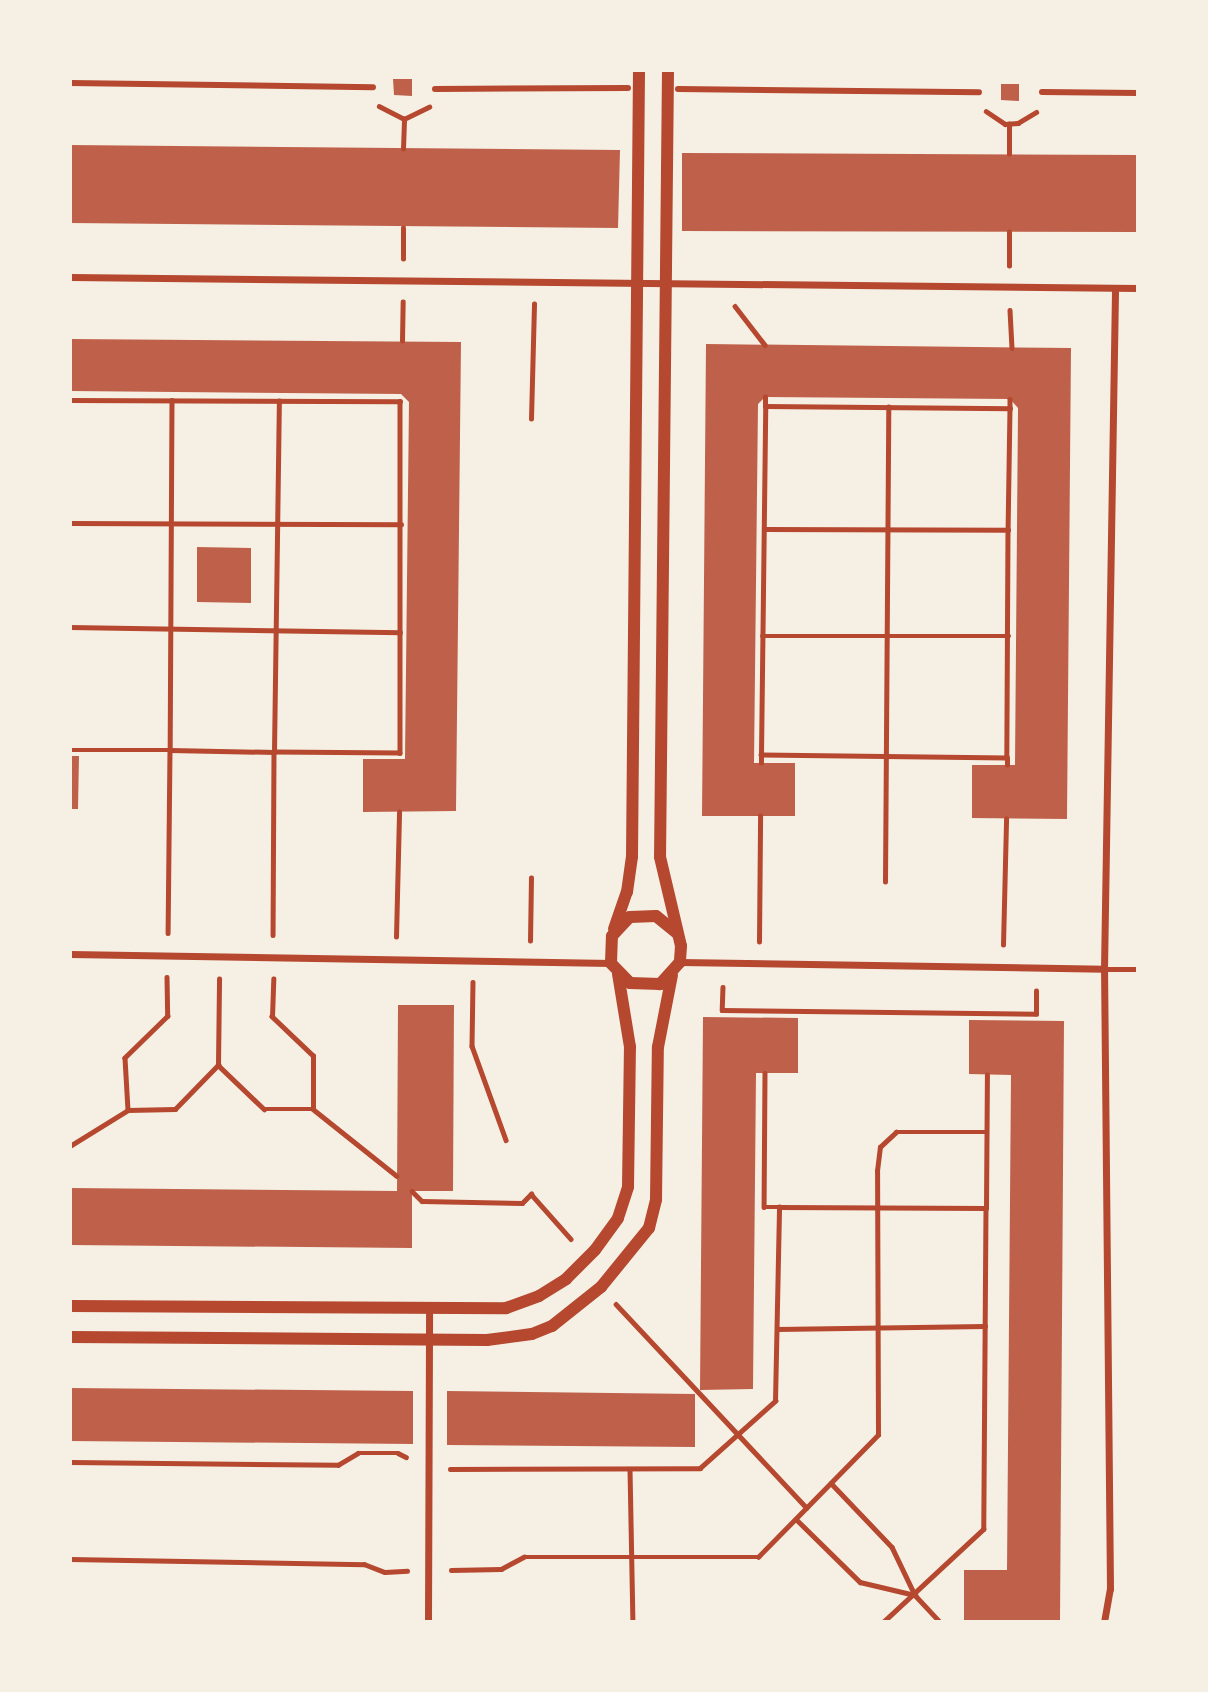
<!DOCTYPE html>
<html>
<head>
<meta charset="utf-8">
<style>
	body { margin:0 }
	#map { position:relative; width:1208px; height:1692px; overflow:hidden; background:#f6efe4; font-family:"Nunito Sans",sans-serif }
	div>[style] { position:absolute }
	.building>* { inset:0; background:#bf614a }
	.path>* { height:4.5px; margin:-2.25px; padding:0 2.25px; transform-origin:2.25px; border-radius:2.25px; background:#b5482f }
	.service>* { height:5px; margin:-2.5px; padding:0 2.5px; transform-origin:2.5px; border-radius:2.5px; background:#b5482f }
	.pedestrian>* { height:6px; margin:-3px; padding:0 3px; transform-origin:3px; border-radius:3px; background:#b5482f }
	.minor>* { height:7px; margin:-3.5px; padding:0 3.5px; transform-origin:3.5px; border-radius:3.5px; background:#b5482f }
	.tertiary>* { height:12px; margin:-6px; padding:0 6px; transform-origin:6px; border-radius:6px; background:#b5482f }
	span { translate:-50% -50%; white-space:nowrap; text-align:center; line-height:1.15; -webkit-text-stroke:7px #f6efe4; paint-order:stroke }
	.frame { position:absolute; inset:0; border:72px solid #f6efe4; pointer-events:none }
</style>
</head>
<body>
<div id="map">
	<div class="building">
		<div style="clip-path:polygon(393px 79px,412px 79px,412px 96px,394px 95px)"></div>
		<div style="clip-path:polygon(1001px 84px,1019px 84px,1019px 101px,1001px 100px)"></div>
		<div style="clip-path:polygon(70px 145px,620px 150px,618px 228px,70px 223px)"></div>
		<div style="clip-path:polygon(682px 153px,1138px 155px,1138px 232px,682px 231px)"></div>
		<div style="clip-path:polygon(70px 339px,461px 342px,456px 811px,363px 812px,363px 759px,405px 759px,409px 402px,401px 394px,70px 391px)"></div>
		<div style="clip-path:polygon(706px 344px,1071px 348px,1067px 819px,972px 818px,972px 765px,1015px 765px,1018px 408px,1010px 399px,765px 397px,758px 404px,754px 763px,795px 763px,795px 816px,702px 816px)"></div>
		<div style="clip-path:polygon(197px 547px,251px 548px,251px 603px,197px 602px)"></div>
		<div style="clip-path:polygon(70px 756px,79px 756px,78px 809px,70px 809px)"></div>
		<div style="clip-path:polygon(398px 1005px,454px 1005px,453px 1191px,412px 1191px,412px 1248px,70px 1245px,70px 1188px,397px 1191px)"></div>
		<div style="clip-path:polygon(703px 1017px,798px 1018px,798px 1073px,756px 1073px,753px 1389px,700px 1390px)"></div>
		<div style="clip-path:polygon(969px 1020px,1064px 1021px,1060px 1622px,964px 1622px,964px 1570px,1007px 1570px,1011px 1075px,969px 1074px)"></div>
		<div style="clip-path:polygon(70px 1388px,413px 1391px,413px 1444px,70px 1441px)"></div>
		<div style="clip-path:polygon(447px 1391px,695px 1394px,695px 1447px,447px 1445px)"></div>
	</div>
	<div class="path">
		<div style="left:379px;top:106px;width:28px;rotate:27deg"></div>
		<div style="left:404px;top:119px;width:28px;rotate:-26deg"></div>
		<div style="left:986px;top:111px;width:23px;rotate:34deg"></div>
		<div style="left:1005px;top:124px;width:13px;rotate:-4deg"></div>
		<div style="left:1018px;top:123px;width:21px;rotate:-31deg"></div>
		<div style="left:403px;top:149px;width:30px;rotate:-88deg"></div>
		<div style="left:1009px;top:154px;width:30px;rotate:-90deg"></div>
		<div style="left:403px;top:259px;width:31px;rotate:-90deg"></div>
		<div style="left:1009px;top:266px;width:34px;rotate:-90deg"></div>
		<div style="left:735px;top:306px;width:49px;rotate:52.4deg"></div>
		<div style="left:1010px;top:310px;width:38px;rotate:87deg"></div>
		<div style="left:402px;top:341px;width:39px;rotate:-89deg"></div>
		<div style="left:1010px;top:399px;width:9px;rotate:90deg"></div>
		<div style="left:1010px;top:408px;width:122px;rotate:90.9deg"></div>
		<div style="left:1008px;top:530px;width:228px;rotate:90.3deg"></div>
		<div style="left:1007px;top:758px;width:246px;rotate:-179.3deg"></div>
		<div style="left:761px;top:755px;width:349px;rotate:-89.3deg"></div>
		<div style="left:765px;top:406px;width:245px;rotate:0.5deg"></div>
		<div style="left:70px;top:400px;width:330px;rotate:0.2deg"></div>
		<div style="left:400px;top:401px;width:352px;rotate:90deg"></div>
		<div style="left:400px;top:753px;width:126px;rotate:-179.5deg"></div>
		<div style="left:274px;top:752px;width:183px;rotate:90.3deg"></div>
		<div style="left:172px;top:400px;width:350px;rotate:90.3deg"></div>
		<div style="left:170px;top:750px;width:104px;rotate:1.1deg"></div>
		<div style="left:274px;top:752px;width:351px;rotate:-89.2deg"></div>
		<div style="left:765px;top:406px;width:9px;rotate:-90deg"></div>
		<div style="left:531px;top:419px;width:115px;rotate:-88.5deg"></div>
		<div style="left:70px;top:523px;width:331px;rotate:0.2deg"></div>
		<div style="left:764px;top:529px;width:244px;rotate:0.2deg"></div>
		<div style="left:70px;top:627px;width:330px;rotate:0.9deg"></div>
		<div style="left:762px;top:636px;width:247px"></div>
		<div style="left:70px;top:750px;width:100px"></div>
		<div style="left:170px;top:750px;width:183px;rotate:90.6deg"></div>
		<div style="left:761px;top:763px;width:8px;rotate:-90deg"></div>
		<div style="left:1007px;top:765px;width:7px;rotate:-90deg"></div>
		<div style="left:885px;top:882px;width:475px;rotate:-89.6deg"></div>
		<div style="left:396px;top:937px;width:125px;rotate:-88.6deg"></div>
		<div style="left:530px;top:941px;width:63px;rotate:-89.1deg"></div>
		<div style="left:759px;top:942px;width:126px;rotate:-89.5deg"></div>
		<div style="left:1003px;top:945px;width:126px;rotate:-88.6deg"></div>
		<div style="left:167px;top:977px;width:39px;rotate:89deg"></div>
		<div style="left:168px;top:1016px;width:60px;rotate:135.7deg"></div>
		<div style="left:125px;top:1058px;width:52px;rotate:86.7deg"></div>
		<div style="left:128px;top:1110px;width:47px;rotate:-1.2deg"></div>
		<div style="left:175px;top:1109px;width:62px;rotate:-45.7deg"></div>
		<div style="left:218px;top:1065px;width:64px;rotate:43.7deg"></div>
		<div style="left:264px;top:1109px;width:49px"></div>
		<div style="left:313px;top:1109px;width:53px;rotate:-90deg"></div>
		<div style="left:313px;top:1056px;width:57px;rotate:-136.4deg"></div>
		<div style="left:272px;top:1017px;width:38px;rotate:-88deg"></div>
		<div style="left:473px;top:982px;width:64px;rotate:90.9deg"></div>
		<div style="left:472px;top:1046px;width:100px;rotate:70.1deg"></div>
		<div style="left:723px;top:987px;width:23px;rotate:92deg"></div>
		<div style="left:722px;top:1010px;width:314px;rotate:0.7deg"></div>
		<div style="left:1036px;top:1014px;width:23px;rotate:-90deg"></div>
		<div style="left:218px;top:1065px;width:86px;rotate:-89.3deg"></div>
		<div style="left:765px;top:1073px;width:134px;rotate:90.4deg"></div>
		<div style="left:764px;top:1207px;width:15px"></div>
		<div style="left:313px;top:1109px;width:107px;rotate:38.6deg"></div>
		<div style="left:70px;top:1146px;width:68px;rotate:-31.8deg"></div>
		<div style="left:412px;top:1191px;width:14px;rotate:45deg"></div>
		<div style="left:422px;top:1201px;width:100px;rotate:1.1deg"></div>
		<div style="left:522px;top:1203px;width:13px;rotate:-45deg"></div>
		<div style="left:531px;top:1194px;width:60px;rotate:48.4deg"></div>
		<div style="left:986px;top:1208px;width:133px;rotate:-89.6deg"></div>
		<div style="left:616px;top:1304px;width:279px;rotate:46.9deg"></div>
		<div style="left:777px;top:1329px;width:208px;rotate:-0.8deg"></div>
		<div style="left:70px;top:1462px;width:268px;rotate:0.6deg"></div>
		<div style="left:338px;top:1465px;width:23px;rotate:-31deg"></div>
		<div style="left:358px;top:1453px;width:40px"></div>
		<div style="left:398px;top:1453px;width:9px;rotate:27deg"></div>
		<div style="left:450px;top:1469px;width:250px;rotate:-0.2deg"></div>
		<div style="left:700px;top:1468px;width:101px;rotate:-41.8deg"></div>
		<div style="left:775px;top:1401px;width:194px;rotate:-88.8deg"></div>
		<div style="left:779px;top:1207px;width:207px;rotate:0.3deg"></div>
		<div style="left:986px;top:1208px;width:321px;rotate:90.4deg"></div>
		<div style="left:984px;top:1529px;width:137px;rotate:137.1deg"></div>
		<div style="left:630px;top:1469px;width:153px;rotate:88.9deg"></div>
		<div style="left:831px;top:1483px;width:88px;rotate:46.4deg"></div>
		<div style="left:892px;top:1547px;width:53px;rotate:64.4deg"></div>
		<div style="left:915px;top:1595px;width:37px;rotate:47deg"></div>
		<div style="left:796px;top:1519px;width:90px;rotate:44.5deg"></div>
		<div style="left:860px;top:1582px;width:57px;rotate:13.3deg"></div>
		<div style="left:70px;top:1559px;width:294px;rotate:1deg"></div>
		<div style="left:364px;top:1564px;width:22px;rotate:21deg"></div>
		<div style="left:385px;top:1572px;width:22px;rotate:-3deg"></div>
		<div style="left:451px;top:1570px;width:50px;rotate:-1.1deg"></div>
		<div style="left:501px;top:1569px;width:26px;rotate:-28deg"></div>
		<div style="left:524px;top:1557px;width:234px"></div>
		<div style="left:758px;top:1557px;width:171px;rotate:-45.5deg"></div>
		<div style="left:878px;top:1435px;width:264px;rotate:-90.2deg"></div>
		<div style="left:877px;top:1171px;width:24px;rotate:-83deg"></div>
		<div style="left:880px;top:1147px;width:22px;rotate:-43deg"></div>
		<div style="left:896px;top:1132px;width:91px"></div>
	</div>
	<div class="service">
		<div style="left:1104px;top:969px;width:34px"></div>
	</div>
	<div class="pedestrian">
		<div style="left:70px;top:83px;width:303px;rotate:0.8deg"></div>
		<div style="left:435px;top:89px;width:193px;rotate:-0.3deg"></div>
		<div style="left:678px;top:89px;width:301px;rotate:0.6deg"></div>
		<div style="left:1042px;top:92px;width:96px;rotate:0.6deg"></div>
	</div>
	<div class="minor">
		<div style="left:70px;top:277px;width:1068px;rotate:0.59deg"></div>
		<div style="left:70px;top:954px;width:541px;rotate:0.95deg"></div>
		<div style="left:680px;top:962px;width:424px;rotate:0.9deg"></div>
		<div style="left:428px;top:1622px;width:314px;rotate:-89.8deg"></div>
		<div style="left:1104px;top:1622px;width:34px;rotate:-80deg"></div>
		<div style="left:1110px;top:1589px;width:620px;rotate:-90.55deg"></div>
		<div style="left:1104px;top:969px;width:681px;rotate:-89.07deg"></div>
	</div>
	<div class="tertiary">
		<div style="left:668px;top:70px;width:787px;rotate:90.58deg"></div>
		<div style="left:660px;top:857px;width:91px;rotate:76.7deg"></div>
		<div style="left:681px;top:946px;width:16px;rotate:94deg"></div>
		<div style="left:680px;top:962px;width:30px;rotate:132deg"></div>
		<div style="left:660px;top:984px;width:30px;rotate:-178deg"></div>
		<div style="left:630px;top:983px;width:28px;rotate:-134deg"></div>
		<div style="left:611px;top:963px;width:27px;rotate:-88deg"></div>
		<div style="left:612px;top:936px;width:26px;rotate:-47deg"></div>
		<div style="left:630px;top:917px;width:26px;rotate:-2deg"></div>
		<div style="left:656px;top:916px;width:27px;rotate:39deg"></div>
		<div style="left:614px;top:929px;width:39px;rotate:-71deg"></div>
		<div style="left:627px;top:892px;width:35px;rotate:-82deg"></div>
		<div style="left:632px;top:857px;width:787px;rotate:-89.49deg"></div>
		<div style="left:70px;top:1306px;width:436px;rotate:0.3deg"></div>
		<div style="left:506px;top:1308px;width:35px;rotate:-20deg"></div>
		<div style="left:539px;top:1296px;width:32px;rotate:-32deg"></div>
		<div style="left:566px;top:1279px;width:41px;rotate:-45deg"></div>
		<div style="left:595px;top:1250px;width:39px;rotate:-54deg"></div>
		<div style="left:618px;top:1218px;width:33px;rotate:-72deg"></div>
		<div style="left:628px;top:1187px;width:140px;rotate:-89.2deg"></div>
		<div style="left:630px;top:1047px;width:74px;rotate:-99.3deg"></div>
		<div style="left:70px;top:1337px;width:417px;rotate:0.4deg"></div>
		<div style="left:487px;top:1340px;width:45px;rotate:-7.6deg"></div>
		<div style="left:532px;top:1334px;width:22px;rotate:-22deg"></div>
		<div style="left:552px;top:1326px;width:63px;rotate:-38.5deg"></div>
		<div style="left:601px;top:1287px;width:76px;rotate:-50.9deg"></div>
		<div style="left:649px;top:1228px;width:29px;rotate:-76deg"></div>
		<div style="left:656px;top:1200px;width:153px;rotate:-89.3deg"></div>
		<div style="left:658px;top:1047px;width:73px;rotate:-79deg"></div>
	</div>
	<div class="frame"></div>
</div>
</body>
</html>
